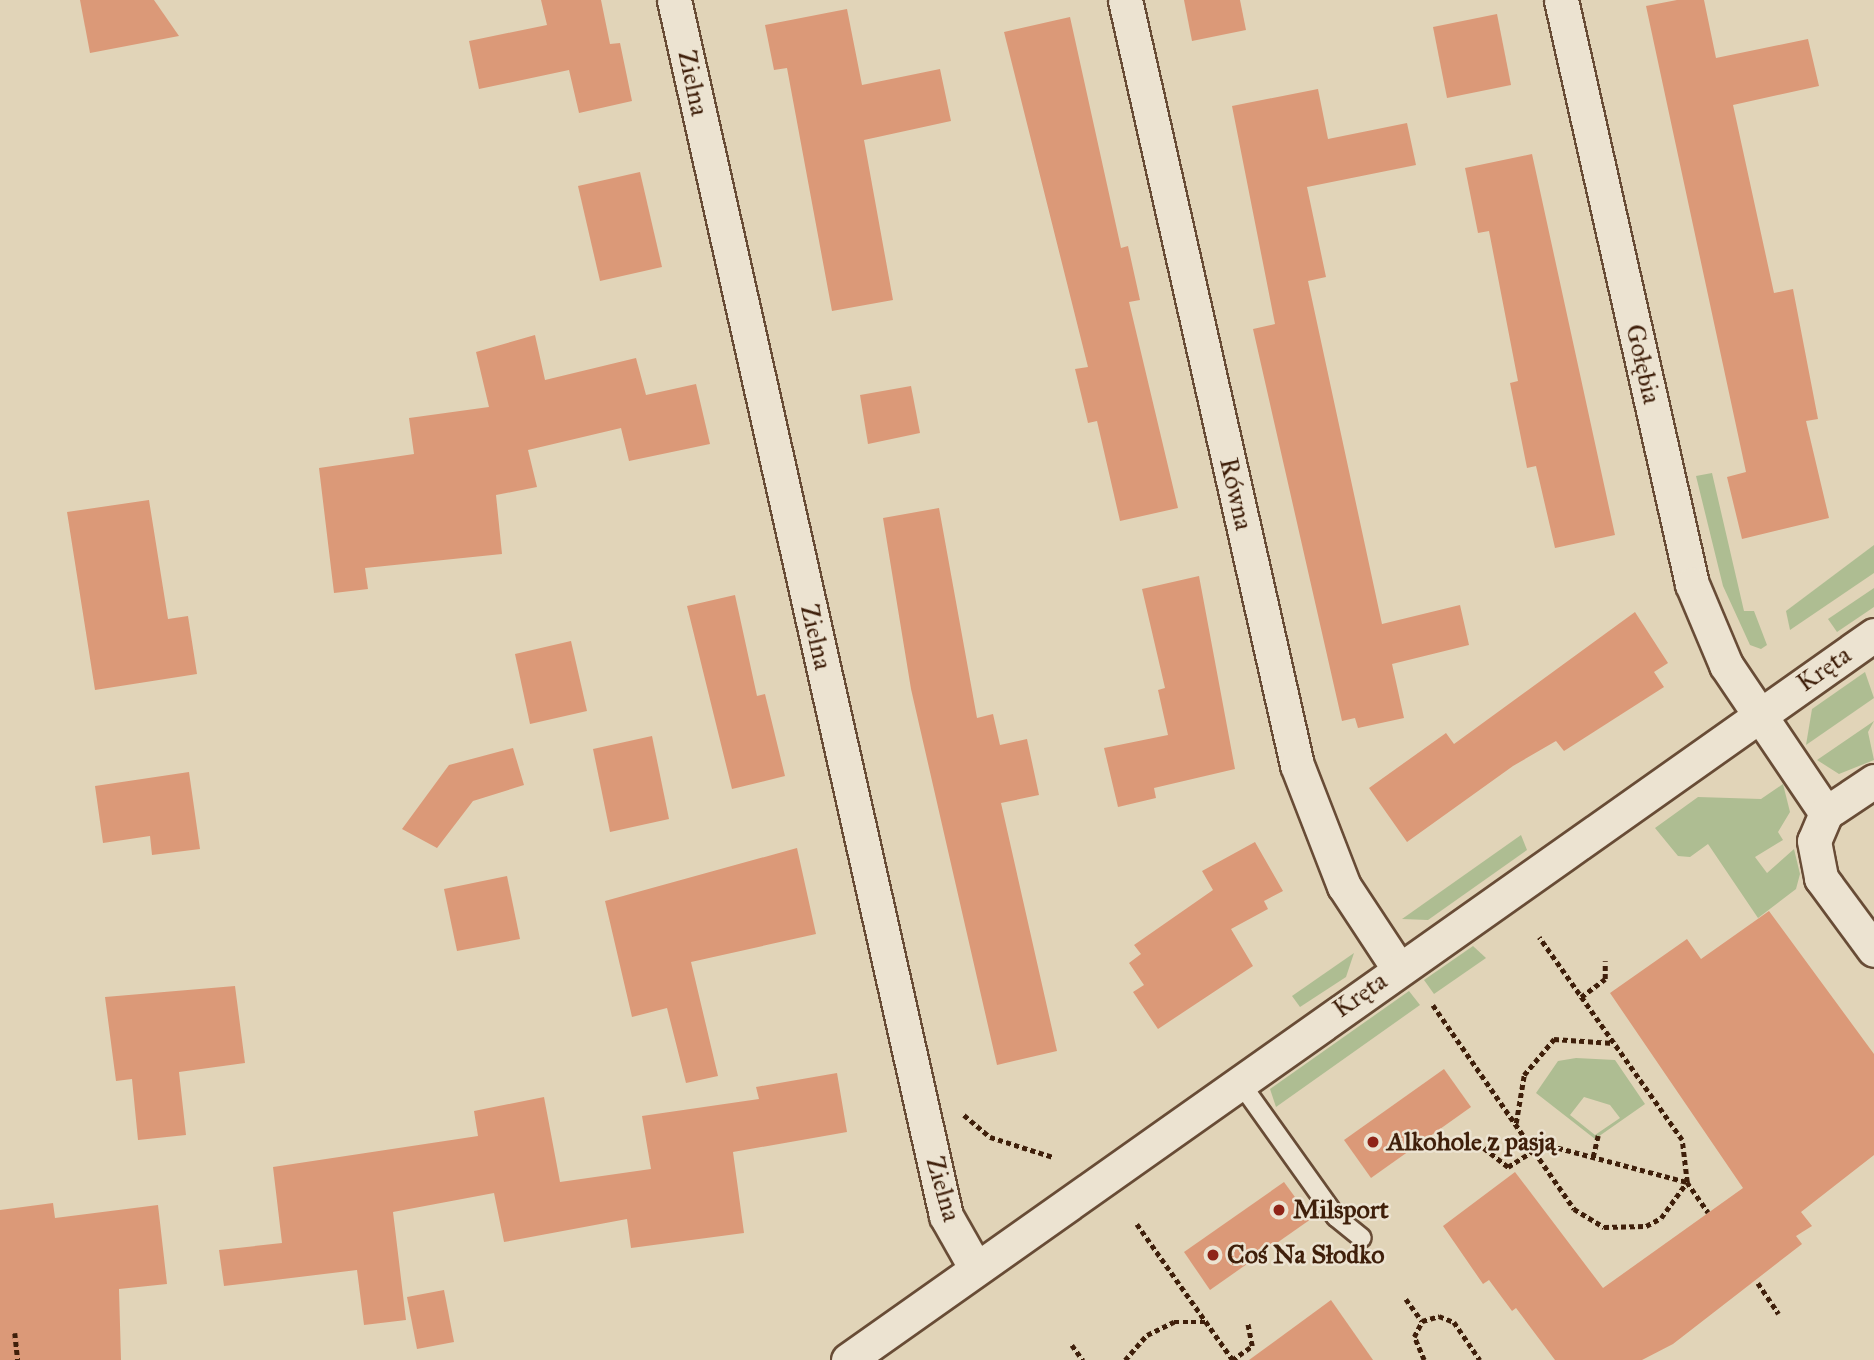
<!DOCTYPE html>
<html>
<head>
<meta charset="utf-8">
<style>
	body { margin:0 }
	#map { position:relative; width:1874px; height:1360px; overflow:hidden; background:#e1d4b8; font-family:"IM FELL Great Primer",serif }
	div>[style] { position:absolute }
	.green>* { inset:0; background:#aebd92 }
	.building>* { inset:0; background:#db9978 }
	.path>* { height:4.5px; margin-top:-2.25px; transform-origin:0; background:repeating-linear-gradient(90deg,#3f1f0a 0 5px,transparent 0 8.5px) }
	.roads { filter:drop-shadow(2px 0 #684c36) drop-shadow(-2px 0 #684c36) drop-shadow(0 2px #684c36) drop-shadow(0 -2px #684c36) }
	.lane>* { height:18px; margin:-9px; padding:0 9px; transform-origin:9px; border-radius:9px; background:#ece3d1 }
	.street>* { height:33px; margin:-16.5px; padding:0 16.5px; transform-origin:16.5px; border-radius:16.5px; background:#ece3d1 }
	.dots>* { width:19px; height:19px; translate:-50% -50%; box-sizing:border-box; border:4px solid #ece3d1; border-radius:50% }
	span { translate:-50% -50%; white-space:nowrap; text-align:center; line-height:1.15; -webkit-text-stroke:5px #ece3d1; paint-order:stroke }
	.street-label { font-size:26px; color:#3f1f0a }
	.poi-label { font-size:26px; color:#3f1f0a; font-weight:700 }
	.left { translate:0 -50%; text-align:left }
</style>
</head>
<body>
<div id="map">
	<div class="green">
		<div style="clip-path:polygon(1712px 473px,1744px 611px,1754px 611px,1767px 645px,1761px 649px,1750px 645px,1723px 586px,1696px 476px)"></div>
		<div style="clip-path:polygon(1874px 545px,1874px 573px,1790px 630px,1786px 611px)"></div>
		<div style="clip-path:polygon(1874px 588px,1874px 607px,1837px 632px,1828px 619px)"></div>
		<div style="clip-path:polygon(1865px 672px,1874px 698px,1806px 745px,1812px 709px)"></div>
		<div style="clip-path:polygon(1874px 721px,1868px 732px,1874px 760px,1839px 774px,1817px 760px)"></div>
		<div style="clip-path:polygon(1783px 784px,1790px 812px,1778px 832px,1783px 840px,1755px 857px,1767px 873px,1794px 849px,1800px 874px,1796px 889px,1758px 918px,1708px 844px,1690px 857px,1678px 856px,1655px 828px,1698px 797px,1761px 799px)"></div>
		<div style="clip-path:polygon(1521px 835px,1527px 850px,1428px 920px,1402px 919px)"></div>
		<div style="clip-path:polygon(1473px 946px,1486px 958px,1434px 994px,1424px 980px)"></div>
		<div style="clip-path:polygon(1354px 953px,1346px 977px,1300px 1007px,1292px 996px)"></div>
		<div style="clip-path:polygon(1409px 991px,1420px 1005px,1276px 1107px,1270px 1089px)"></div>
		<div style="clip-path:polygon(evenodd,1576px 1058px,1615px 1060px,1645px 1104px,1595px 1139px,1536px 1093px,1558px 1061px,1576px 1058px,1584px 1097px,1610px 1105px,1620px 1118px,1595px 1135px,1570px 1115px,1584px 1097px)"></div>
	</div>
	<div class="building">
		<div style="clip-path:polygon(80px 0,154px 0,179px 36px,90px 53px)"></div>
		<div style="clip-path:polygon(541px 0,601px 0,610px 44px,620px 43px,632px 101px,579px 113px,569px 70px,479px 89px,469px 41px,547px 25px)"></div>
		<div style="clip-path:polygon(1184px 0,1240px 0,1246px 30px,1192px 41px)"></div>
		<div style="clip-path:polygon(1677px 0,1704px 0,1716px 58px,1808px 39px,1819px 86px,1733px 105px,1774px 293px,1793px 289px,1818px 419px,1806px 421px,1829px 518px,1742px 539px,1727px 477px,1746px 472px,1646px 6px)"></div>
		<div style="clip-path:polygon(847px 9px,862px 85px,940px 69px,951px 121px,864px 140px,893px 300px,832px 311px,787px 68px,774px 70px,765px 25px)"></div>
		<div style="clip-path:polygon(1497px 14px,1511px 85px,1447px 98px,1433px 27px)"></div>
		<div style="clip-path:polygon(1070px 17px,1121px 248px,1128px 246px,1140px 300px,1129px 302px,1178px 508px,1120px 521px,1097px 421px,1088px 423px,1075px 369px,1088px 367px,1004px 32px)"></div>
		<div style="clip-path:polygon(1318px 89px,1328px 139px,1407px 123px,1416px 165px,1307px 187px,1326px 277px,1308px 281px,1382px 624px,1460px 605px,1469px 645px,1392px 664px,1404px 718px,1358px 728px,1355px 718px,1342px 721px,1253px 329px,1275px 324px,1232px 106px)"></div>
		<div style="clip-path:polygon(1532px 154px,1615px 535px,1555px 548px,1536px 466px,1527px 468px,1510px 383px,1518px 381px,1489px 231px,1478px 233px,1465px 168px)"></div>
		<div style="clip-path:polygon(640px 172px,662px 267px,600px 281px,578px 186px)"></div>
		<div style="clip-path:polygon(535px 335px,545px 380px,636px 358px,646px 395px,696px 384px,710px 444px,629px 461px,621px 428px,528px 450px,537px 487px,496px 495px,502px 554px,365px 568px,368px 589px,334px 593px,319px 468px,414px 454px,409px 418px,489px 407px,476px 352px)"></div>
		<div style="clip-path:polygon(911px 386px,920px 433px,868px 444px,860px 395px)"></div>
		<div style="clip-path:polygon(149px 500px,168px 619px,188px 616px,197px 674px,95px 690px,67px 512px)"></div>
		<div style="clip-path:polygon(939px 508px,977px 718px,993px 714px,1000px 745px,1027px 739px,1039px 795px,1001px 803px,1057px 1051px,997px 1065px,911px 689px,883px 518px)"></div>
		<div style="clip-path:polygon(1199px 576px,1235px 769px,1154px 788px,1156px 798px,1118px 807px,1104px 748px,1168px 735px,1158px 690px,1165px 688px,1142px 589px)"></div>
		<div style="clip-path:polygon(735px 595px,757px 696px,765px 694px,785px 776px,732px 789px,687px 606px)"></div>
		<div style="clip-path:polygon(1635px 612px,1668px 663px,1654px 672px,1664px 687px,1564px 751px,1556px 741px,1513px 766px,1407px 842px,1369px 788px,1446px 733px,1454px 744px)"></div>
		<div style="clip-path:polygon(571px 641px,587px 711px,530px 724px,515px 654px)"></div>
		<div style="clip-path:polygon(652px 736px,669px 819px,610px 832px,593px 749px)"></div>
		<div style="clip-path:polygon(513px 748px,524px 785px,473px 801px,437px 848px,402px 829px,449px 765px)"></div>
		<div style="clip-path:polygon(189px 772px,200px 849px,152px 855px,150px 836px,103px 843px,95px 786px)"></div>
		<div style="clip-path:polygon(1255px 842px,1283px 891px,1264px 901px,1268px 909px,1231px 929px,1253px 966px,1158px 1029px,1133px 992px,1144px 985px,1129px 963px,1141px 954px,1134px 945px,1213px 890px,1202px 871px)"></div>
		<div style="clip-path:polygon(797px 848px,816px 934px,691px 962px,718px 1076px,686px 1083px,667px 1008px,632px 1017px,605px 901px)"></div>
		<div style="clip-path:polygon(507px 876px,520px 939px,457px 951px,444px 889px)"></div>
		<div style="clip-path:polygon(1769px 911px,1874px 1054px,1874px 1155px,1801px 1212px,1812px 1226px,1796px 1236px,1802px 1244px,1673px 1344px,1642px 1360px,1555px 1360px,1516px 1308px,1512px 1311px,1489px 1280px,1483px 1284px,1443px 1226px,1515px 1172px,1603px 1288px,1743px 1188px,1610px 993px,1687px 939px,1701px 959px)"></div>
		<div style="clip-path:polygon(235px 986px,245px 1063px,179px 1072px,186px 1135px,138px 1140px,132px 1079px,116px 1081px,105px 997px)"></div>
		<div style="clip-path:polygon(1444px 1069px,1471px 1107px,1371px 1178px,1344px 1140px)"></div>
		<div style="clip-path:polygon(837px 1073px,847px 1132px,733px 1152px,744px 1233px,631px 1248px,627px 1219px,504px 1242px,494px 1193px,393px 1212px,406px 1320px,364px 1325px,357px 1270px,224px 1286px,219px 1250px,282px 1243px,273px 1167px,478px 1136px,474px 1111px,544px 1097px,560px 1182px,651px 1169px,642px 1116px,759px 1099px,756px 1087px)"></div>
		<div style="clip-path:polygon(1284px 1182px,1311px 1219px,1210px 1290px,1184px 1252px)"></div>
		<div style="clip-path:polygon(53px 1203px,55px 1218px,158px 1205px,167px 1284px,119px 1289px,121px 1360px,0 1360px,0 1210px)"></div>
		<div style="clip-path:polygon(444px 1290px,454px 1342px,417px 1349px,407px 1297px)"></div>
		<div style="clip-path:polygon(1331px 1300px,1373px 1360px,1249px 1360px)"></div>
	</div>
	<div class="path">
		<div style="left:1581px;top:997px;width:30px;rotate:-37deg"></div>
		<div style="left:1605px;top:979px;width:18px;rotate:-90deg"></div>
		<div style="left:1433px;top:1005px;width:248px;rotate:55.3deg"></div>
		<div style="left:1574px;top:1209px;width:35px;rotate:31deg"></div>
		<div style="left:1604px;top:1227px;width:42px;rotate:-1.4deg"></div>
		<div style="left:1646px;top:1226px;width:17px;rotate:-28deg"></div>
		<div style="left:1661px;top:1218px;width:44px;rotate:-54.2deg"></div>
		<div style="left:1687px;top:1182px;width:42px;rotate:-96.8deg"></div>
		<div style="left:1682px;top:1140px;width:248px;rotate:-125.2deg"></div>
		<div style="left:964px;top:1115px;width:34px;rotate:40deg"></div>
		<div style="left:990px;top:1137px;width:66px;rotate:17.6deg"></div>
		<div style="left:1516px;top:1123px;width:49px;rotate:-80.5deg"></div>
		<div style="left:1524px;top:1075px;width:47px;rotate:-50.2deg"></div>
		<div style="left:1554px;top:1039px;width:59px;rotate:3.9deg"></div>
		<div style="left:1525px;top:1139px;width:168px;rotate:14.9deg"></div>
		<div style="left:1687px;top:1182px;width:37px;rotate:55deg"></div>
		<div style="left:1484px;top:1148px;width:31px;rotate:38deg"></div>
		<div style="left:1508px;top:1167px;width:30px;rotate:-33deg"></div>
		<div style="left:1593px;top:1157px;width:22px;rotate:-77deg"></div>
		<div style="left:1137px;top:1224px;width:166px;rotate:54.8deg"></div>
		<div style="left:1758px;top:1283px;width:37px;rotate:56deg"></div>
		<div style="left:1406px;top:1299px;width:27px;rotate:54deg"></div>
		<div style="left:15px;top:1333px;width:27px;rotate:84deg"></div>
		<div style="left:1072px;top:1345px;width:19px;rotate:54deg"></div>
		<div style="left:1125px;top:1360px;width:33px;rotate:-49deg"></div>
		<div style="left:1147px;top:1335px;width:30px;rotate:-26deg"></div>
		<div style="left:1174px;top:1322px;width:31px"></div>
		<div style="left:1232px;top:1360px;width:24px;rotate:-35deg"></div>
		<div style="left:1252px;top:1346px;width:25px;rotate:-101deg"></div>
		<div style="left:1424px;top:1360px;width:25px;rotate:-113deg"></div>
		<div style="left:1414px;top:1337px;width:18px;rotate:-63deg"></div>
		<div style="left:1422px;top:1321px;width:18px;rotate:-16deg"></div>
		<div style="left:1439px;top:1316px;width:16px;rotate:22deg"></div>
		<div style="left:1454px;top:1322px;width:46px;rotate:55.6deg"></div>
	</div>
	<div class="roads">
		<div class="lane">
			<div style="left:1239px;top:1081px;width:167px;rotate:54.5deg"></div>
			<div style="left:1336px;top:1217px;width:33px;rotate:39deg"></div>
		</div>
		<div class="street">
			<div style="left:674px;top:0;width:1246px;rotate:77.39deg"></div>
			<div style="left:946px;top:1216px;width:59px;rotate:60.4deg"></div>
			<div style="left:1125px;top:0;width:784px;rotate:77.33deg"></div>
			<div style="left:1297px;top:765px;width:130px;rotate:68.8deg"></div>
			<div style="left:1344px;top:886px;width:98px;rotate:56.6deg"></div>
			<div style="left:1561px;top:0;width:599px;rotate:77.36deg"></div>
			<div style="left:1692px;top:584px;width:88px;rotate:67.2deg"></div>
			<div style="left:1726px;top:665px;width:179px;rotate:56deg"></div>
			<div style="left:1874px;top:781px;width:58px;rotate:146.3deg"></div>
			<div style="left:1826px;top:813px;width:30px;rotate:113deg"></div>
			<div style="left:1814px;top:841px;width:38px;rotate:79deg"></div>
			<div style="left:1821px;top:878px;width:89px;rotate:53.6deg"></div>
			<div style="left:848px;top:1360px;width:1256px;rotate:-35.25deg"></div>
		</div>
	</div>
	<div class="dots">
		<div style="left:1373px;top:1142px;background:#8f2418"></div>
		<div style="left:1279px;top:1210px;background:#8f2418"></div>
		<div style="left:1213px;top:1255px;background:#8f2418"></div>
	</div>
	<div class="street-label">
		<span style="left:693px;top:83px;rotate:78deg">Zielna</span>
		<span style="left:1643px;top:364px;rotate:77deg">Gołębia</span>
		<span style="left:1236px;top:494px;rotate:77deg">Równa</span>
		<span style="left:816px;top:637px;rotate:77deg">Zielna</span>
		<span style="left:1824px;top:669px;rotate:-35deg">Kręta</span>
		<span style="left:1360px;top:995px;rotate:-35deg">Kręta</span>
		<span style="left:943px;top:1189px;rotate:74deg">Zielna</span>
	</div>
	<div class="poi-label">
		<span class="left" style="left:1387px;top:1142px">Alkohole z pasją</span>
		<span class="left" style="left:1293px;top:1210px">Milsport</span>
		<span class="left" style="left:1227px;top:1255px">Coś Na Słodko</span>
	</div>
</div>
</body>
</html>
